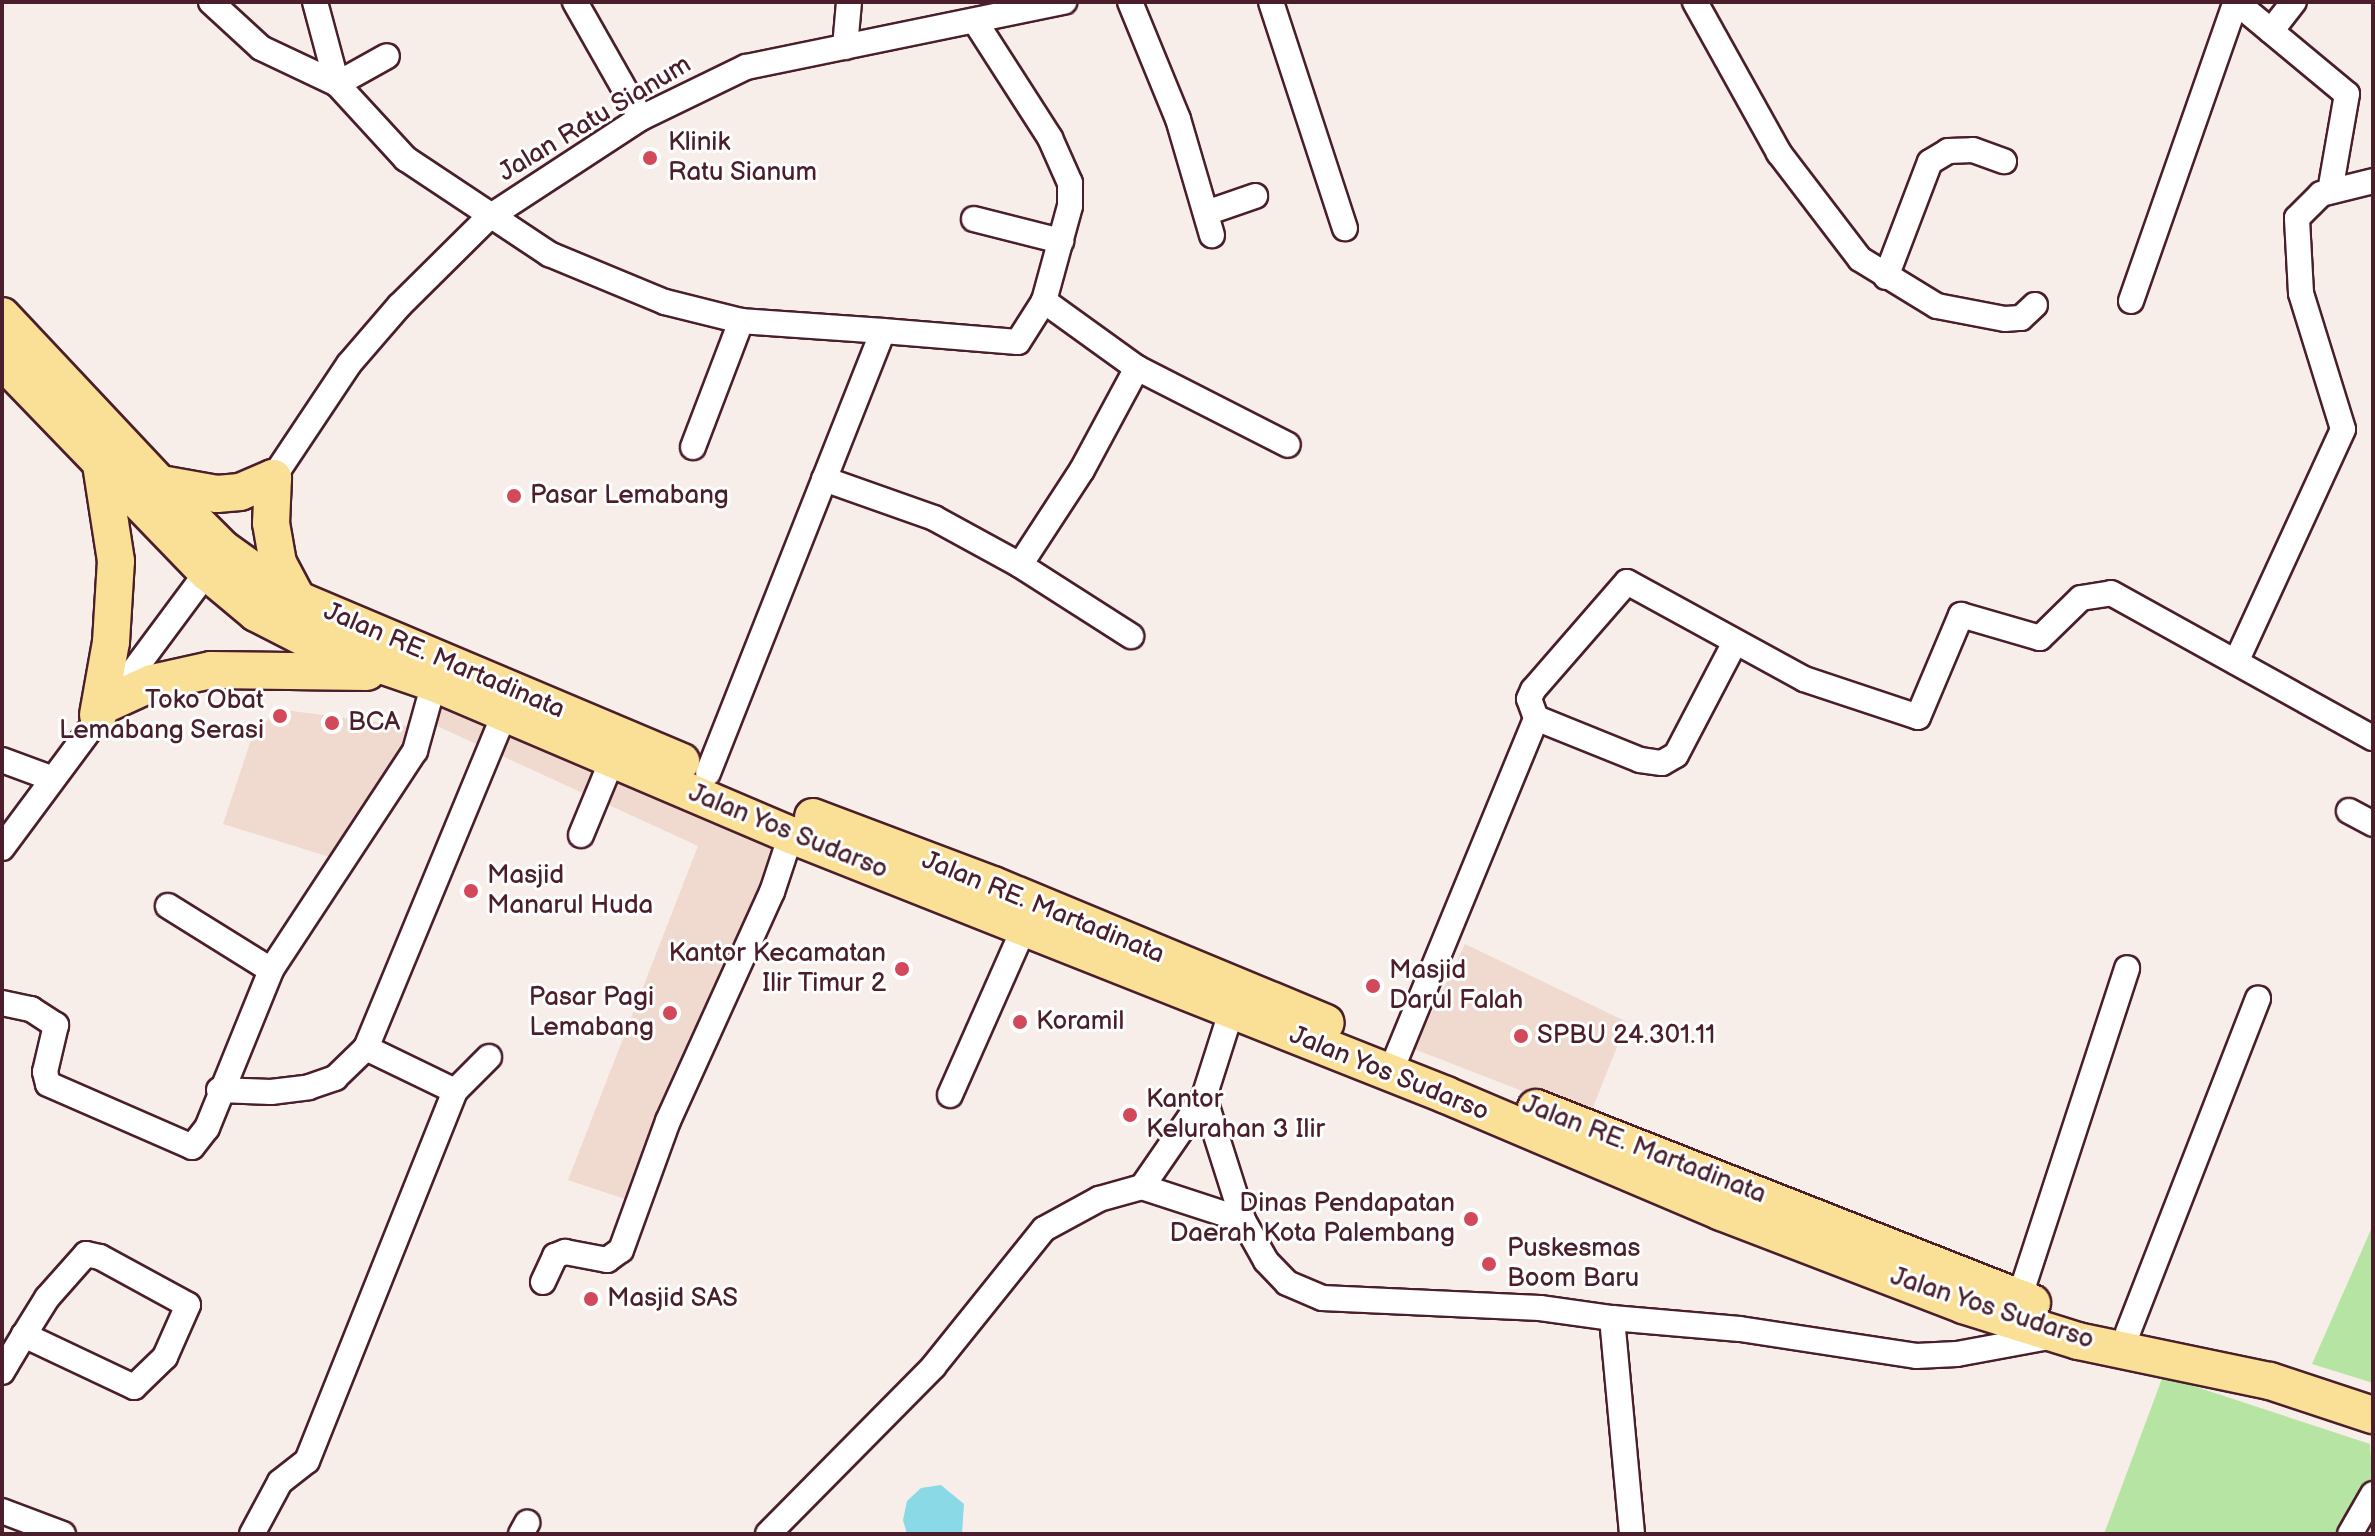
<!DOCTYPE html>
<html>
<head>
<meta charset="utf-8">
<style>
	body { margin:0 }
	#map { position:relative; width:2375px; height:1536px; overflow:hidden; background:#f8eee9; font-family:"Balsamiq Sans",sans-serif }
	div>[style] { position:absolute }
	.built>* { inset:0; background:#f0d9ce }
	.green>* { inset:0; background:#b6e4a2 }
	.water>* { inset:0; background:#89d9e6 }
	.roads { filter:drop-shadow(2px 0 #4a1f2b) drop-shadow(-2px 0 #4a1f2b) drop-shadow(0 2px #4a1f2b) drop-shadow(0 -2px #4a1f2b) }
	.minor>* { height:24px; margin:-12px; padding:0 12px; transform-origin:12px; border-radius:12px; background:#fff }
	.highway>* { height:36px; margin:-18px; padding:0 18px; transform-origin:18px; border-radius:18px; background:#fadf96 }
	.dots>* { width:22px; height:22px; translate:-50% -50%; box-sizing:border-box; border:4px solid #fff; border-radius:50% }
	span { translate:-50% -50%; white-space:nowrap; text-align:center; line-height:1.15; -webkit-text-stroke:6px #fff; paint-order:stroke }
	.street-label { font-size:26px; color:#4a1f2b }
	.poi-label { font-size:26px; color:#4a1f2b }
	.left { translate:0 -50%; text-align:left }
	.right { translate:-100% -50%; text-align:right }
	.frame { position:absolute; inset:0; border:4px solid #4a1f2b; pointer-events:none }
</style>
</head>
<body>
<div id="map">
	<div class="built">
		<div style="clip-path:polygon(440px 699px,779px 839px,628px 1200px,568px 1180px,698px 846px,426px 721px)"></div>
		<div style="clip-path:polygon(277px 709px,414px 727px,409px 758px,336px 859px,223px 824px,251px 740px)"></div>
		<div style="clip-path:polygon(1465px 944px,1627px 1022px,1589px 1117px,1414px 1049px)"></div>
	</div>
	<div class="green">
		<div style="clip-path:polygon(2373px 1225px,2373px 1383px,2312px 1364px)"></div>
		<div style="clip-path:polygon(2163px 1376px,2370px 1444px,2372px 1477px,2342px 1534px,2104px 1534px)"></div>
	</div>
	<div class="water">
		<div style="clip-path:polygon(941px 1485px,964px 1504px,962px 1534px,907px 1534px,903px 1520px,907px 1501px,921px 1488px)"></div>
	</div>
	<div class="roads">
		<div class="minor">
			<div style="left:211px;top:2px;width:68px;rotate:42.6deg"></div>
			<div style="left:261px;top:48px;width:84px;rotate:25.3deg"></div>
			<div style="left:337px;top:84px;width:102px;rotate:47.4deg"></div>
			<div style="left:406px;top:159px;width:172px;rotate:33.6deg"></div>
			<div style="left:549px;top:254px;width:126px;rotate:22.5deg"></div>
			<div style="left:665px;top:302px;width:78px;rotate:14deg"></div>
			<div style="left:741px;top:321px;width:142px;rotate:4deg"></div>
			<div style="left:315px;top:2px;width:85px;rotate:75deg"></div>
			<div style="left:337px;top:84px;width:57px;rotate:-29.2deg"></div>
			<div style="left:575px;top:2px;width:133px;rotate:60.4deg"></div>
			<div style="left:1130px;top:2px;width:126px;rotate:67.7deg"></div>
			<div style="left:1178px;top:119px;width:121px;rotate:73.7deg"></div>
			<div style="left:1271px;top:2px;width:238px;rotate:71.9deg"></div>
			<div style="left:1695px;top:2px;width:173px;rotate:60.9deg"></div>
			<div style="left:1779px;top:153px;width:133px;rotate:52.6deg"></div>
			<div style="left:1860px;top:259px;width:90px;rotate:31.4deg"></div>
			<div style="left:1937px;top:306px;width:69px;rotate:10.8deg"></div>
			<div style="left:2005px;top:319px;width:16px;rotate:-4deg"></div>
			<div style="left:2021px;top:318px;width:19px;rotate:-43deg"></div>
			<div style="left:2236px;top:2px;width:144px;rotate:39.7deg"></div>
			<div style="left:2347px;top:94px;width:98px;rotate:99.9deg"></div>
			<div style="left:2271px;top:31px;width:37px;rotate:-52deg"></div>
			<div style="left:845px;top:47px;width:45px;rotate:-84.9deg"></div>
			<div style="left:1206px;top:213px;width:52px;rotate:-19.1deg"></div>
			<div style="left:974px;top:219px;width:90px;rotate:14.2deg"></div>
			<div style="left:1886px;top:277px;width:123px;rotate:-69.1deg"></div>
			<div style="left:1930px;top:162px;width:21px;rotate:-31deg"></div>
			<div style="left:1948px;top:151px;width:25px;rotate:-2deg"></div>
			<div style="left:1973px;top:150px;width:33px;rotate:20deg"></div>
			<div style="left:2131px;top:301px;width:317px;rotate:-70.7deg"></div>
			<div style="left:1137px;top:368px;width:169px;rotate:27deg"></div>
			<div style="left:693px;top:447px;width:135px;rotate:-69.1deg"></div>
			<div style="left:273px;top:478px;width:137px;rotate:-56.3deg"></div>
			<div style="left:349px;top:364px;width:78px;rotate:-49.2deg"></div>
			<div style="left:400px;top:305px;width:124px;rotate:-44.7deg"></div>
			<div style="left:488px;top:218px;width:183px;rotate:-33.2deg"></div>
			<div style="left:641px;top:118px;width:117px;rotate:-25.9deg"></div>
			<div style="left:746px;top:67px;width:325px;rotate:-11.6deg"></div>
			<div style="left:824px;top:479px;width:117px;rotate:19.5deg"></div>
			<div style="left:934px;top:518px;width:98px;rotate:28.7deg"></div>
			<div style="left:1020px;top:565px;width:113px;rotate:-56.9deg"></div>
			<div style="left:1082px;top:470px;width:116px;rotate:-61.7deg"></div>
			<div style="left:1137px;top:368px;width:115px;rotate:-144.2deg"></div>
			<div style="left:1020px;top:565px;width:132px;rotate:32.6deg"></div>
			<div style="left:2236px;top:662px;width:256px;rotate:-65.3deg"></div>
			<div style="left:2343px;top:429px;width:142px;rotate:-107.2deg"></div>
			<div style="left:2301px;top:293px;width:75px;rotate:-93.1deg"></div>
			<div style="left:2297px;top:218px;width:34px;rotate:-45deg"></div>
			<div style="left:2321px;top:194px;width:54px;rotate:-14deg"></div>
			<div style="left:1536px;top:718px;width:112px;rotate:22deg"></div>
			<div style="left:1640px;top:760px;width:22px;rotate:8deg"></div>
			<div style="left:1662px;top:763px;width:16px;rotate:-30deg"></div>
			<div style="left:1676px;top:755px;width:127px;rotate:-62.4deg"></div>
			<div style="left:2px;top:760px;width:52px;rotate:20.2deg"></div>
			<div style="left:708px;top:773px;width:475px;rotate:-68.4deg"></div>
			<div style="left:883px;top:331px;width:135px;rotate:4.7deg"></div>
			<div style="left:1018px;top:342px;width:49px;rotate:-57.6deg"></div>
			<div style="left:1044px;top:301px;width:98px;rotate:-74.7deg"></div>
			<div style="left:1070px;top:206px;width:23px;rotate:-90deg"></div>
			<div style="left:1070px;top:183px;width:49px;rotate:-114deg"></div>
			<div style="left:1050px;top:138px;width:139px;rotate:-122.7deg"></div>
			<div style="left:2349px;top:811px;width:27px;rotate:28deg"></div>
			<div style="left:581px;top:835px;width:81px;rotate:-67.5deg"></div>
			<div style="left:2px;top:848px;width:357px;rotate:-53.4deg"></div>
			<div style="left:168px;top:906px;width:121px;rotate:31.9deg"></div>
			<div style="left:271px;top:970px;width:262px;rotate:-56.7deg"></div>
			<div style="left:415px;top:751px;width:71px;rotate:-74.4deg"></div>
			<div style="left:2px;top:1003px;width:30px;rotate:12deg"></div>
			<div style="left:31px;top:1009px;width:30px;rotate:33deg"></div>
			<div style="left:56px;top:1025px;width:48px;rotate:103.2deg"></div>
			<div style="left:45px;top:1072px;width:12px;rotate:76deg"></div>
			<div style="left:48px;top:1084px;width:157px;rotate:23.6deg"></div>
			<div style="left:192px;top:1147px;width:24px;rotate:-52deg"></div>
			<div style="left:207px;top:1128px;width:170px;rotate:-67.9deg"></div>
			<div style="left:1390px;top:1073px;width:384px;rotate:-67.6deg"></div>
			<div style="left:1536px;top:718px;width:20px;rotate:-110deg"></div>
			<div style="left:1529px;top:699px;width:10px;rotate:-66deg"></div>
			<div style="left:1533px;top:690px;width:143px;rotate:-49deg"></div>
			<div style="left:1627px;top:582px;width:202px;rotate:28.7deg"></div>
			<div style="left:1804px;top:679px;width:120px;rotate:18.4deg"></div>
			<div style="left:1918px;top:717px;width:111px;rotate:-67.1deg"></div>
			<div style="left:1961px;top:615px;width:82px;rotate:16.2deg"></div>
			<div style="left:2040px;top:638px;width:57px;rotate:-44.3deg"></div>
			<div style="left:2081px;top:598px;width:30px;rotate:-9deg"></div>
			<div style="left:2111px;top:593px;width:299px;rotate:29deg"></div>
			<div style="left:219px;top:1090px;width:52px;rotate:2.2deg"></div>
			<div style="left:271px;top:1092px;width:38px;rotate:-7deg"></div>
			<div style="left:309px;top:1087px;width:28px;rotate:-19deg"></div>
			<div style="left:335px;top:1078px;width:43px;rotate:-44.1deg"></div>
			<div style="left:455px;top:1091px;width:48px;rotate:-45deg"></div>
			<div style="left:950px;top:1095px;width:183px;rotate:-66.1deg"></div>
			<div style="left:1204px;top:1097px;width:129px;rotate:72.4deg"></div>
			<div style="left:1243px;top:1220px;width:47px;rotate:60.7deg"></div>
			<div style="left:1266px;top:1261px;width:30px;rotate:46deg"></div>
			<div style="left:1287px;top:1283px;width:38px;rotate:23deg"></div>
			<div style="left:1322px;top:1298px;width:218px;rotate:2.6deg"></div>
			<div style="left:1540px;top:1308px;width:73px;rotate:7.9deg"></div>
			<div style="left:1612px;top:1318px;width:217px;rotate:84.7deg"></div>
			<div style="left:1142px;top:1187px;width:106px;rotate:18.1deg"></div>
			<div style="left:543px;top:1282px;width:29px;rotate:-65deg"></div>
			<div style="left:555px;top:1256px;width:11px;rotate:-22deg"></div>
			<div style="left:565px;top:1252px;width:43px;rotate:10.8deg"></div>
			<div style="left:607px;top:1260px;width:17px;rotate:-36deg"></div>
			<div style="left:621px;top:1250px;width:137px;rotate:-70deg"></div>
			<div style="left:668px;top:1121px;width:252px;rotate:-65.6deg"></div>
			<div style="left:772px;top:892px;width:60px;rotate:-71.6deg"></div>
			<div style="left:2019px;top:1299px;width:348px;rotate:-71.9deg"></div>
			<div style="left:1612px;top:1318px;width:128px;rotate:4.9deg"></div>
			<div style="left:1740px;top:1329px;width:178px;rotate:8.7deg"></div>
			<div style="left:1916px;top:1356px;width:41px;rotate:-2.8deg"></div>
			<div style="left:1957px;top:1354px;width:99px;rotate:-10.5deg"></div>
			<div style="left:2128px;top:1332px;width:358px;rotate:-68.7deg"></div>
			<div style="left:2px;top:1372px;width:8px;rotate:-60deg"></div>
			<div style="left:6px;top:1365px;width:35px;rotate:-59deg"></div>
			<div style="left:24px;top:1335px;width:44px;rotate:-58.1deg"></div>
			<div style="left:47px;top:1298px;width:59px;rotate:-48.4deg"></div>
			<div style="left:86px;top:1254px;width:14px;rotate:12deg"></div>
			<div style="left:100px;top:1257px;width:100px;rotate:28.6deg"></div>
			<div style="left:188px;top:1305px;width:57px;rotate:113.9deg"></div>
			<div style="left:165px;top:1357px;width:43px;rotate:135.9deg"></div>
			<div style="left:134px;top:1387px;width:122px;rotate:-154.7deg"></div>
			<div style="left:2px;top:1511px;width:65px;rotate:20.7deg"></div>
			<div style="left:252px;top:1534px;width:59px;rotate:-61.7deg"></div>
			<div style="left:280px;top:1482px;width:34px;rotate:-38deg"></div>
			<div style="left:307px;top:1461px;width:399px;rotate:-68.2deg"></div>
			<div style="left:455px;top:1091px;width:99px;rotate:-154.2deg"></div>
			<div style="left:366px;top:1048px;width:360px;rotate:-67.5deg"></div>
			<div style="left:521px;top:1534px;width:13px;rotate:-61deg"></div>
			<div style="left:768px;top:1534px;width:235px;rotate:-45.3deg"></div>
			<div style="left:933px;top:1367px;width:177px;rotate:-51.2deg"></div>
			<div style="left:1044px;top:1229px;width:63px;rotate:-28.6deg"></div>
			<div style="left:1099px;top:1199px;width:45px;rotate:-15.6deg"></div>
			<div style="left:1142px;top:1187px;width:109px;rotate:-55.4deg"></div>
			<div style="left:1204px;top:1097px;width:105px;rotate:-72.3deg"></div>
			<div style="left:2350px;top:1534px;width:46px;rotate:-60.1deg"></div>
		</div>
		<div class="highway">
			<div style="left:2px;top:316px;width:272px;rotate:46.8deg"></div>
			<div style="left:188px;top:514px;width:49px;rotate:45deg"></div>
			<div style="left:223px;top:549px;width:52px;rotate:35.5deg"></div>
			<div style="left:265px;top:579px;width:40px;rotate:32deg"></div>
			<div style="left:299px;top:600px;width:415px;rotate:22.9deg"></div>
			<div style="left:2px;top:360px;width:295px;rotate:46deg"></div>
			<div style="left:207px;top:572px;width:64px;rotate:39.9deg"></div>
			<div style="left:256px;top:613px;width:62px;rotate:27deg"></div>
			<div style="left:311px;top:641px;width:130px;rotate:18.9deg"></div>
			<div style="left:434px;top:683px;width:388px;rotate:23.1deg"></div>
			<div style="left:791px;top:835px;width:705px;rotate:21.65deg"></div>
			<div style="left:1446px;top:1095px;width:299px;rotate:23deg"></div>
			<div style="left:1721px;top:1212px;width:259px;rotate:21deg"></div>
			<div style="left:1963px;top:1305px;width:121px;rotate:17.4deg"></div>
			<div style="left:2078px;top:1341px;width:196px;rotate:11.8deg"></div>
			<div style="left:2270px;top:1381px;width:108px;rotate:18.3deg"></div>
			<div style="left:161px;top:484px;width:57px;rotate:10.1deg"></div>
			<div style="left:217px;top:494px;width:23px;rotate:-5deg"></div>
			<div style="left:240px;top:492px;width:36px;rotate:-23deg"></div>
			<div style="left:273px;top:478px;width:45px;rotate:92.5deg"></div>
			<div style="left:271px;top:523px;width:41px;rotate:80.1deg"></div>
			<div style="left:278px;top:563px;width:40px;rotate:62deg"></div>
			<div style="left:108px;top:703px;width:48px;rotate:-24.4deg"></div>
			<div style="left:152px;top:683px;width:60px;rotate:-12.4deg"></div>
			<div style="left:211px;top:670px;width:156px;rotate:0.7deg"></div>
			<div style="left:98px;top:715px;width:74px;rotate:-79.9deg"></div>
			<div style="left:111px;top:642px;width:81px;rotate:-86.5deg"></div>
			<div style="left:116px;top:561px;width:98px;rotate:-98.8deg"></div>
			<div style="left:813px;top:817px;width:192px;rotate:20.7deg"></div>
			<div style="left:993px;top:885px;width:360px;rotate:22.5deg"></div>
			<div style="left:1536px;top:1108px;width:533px;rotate:21.46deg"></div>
		</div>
	</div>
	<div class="dots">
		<div style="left:650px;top:158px;background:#d1495b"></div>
		<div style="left:514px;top:496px;background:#d1495b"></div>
		<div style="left:280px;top:716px;background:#d1495b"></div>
		<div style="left:332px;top:723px;background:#d1495b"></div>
		<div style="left:471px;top:891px;background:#d1495b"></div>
		<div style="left:902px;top:969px;background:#d1495b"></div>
		<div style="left:1373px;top:986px;background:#d1495b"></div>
		<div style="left:670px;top:1013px;background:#d1495b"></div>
		<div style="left:1020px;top:1022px;background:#d1495b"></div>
		<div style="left:1521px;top:1036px;background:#d1495b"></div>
		<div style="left:1130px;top:1115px;background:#d1495b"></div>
		<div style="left:1471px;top:1219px;background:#d1495b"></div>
		<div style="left:1489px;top:1264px;background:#d1495b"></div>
		<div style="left:591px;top:1299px;background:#d1495b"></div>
	</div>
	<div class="street-label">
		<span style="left:595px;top:119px;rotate:-31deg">Jalan Ratu Sianum</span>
		<span style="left:444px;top:661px;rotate:23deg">Jalan RE. Martadinata</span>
		<span style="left:788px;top:832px;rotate:22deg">Jalan Yos Sudarso</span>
		<span style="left:1043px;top:908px;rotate:22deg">Jalan RE. Martadinata</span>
		<span style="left:1389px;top:1074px;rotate:22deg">Jalan Yos Sudarso</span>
		<span style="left:1644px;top:1150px;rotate:21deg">Jalan RE. Martadinata</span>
		<span style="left:1992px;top:1309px;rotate:18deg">Jalan Yos Sudarso</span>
	</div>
	<div class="poi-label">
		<span class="left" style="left:668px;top:158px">Klinik<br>Ratu Sianum</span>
		<span class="left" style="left:530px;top:496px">Pasar Lemabang</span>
		<span class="right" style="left:264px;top:716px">Toko Obat<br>Lemabang Serasi</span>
		<span class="left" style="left:348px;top:723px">BCA</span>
		<span class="left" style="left:487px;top:891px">Masjid<br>Manarul Huda</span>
		<span class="right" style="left:886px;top:969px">Kantor Kecamatan<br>Ilir Timur 2</span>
		<span class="left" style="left:1389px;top:986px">Masjid<br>Darul Falah</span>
		<span class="right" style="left:654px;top:1013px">Pasar Pagi<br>Lemabang</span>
		<span class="left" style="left:1036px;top:1022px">Koramil</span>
		<span class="left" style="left:1537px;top:1036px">SPBU 24.301.11</span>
		<span class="left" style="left:1146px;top:1115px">Kantor<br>Kelurahan 3 Ilir</span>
		<span class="right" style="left:1455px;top:1219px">Dinas Pendapatan<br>Daerah Kota Palembang</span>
		<span class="left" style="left:1507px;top:1264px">Puskesmas<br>Boom Baru</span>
		<span class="left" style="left:607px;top:1299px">Masjid SAS</span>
	</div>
	<div class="frame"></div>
</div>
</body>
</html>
